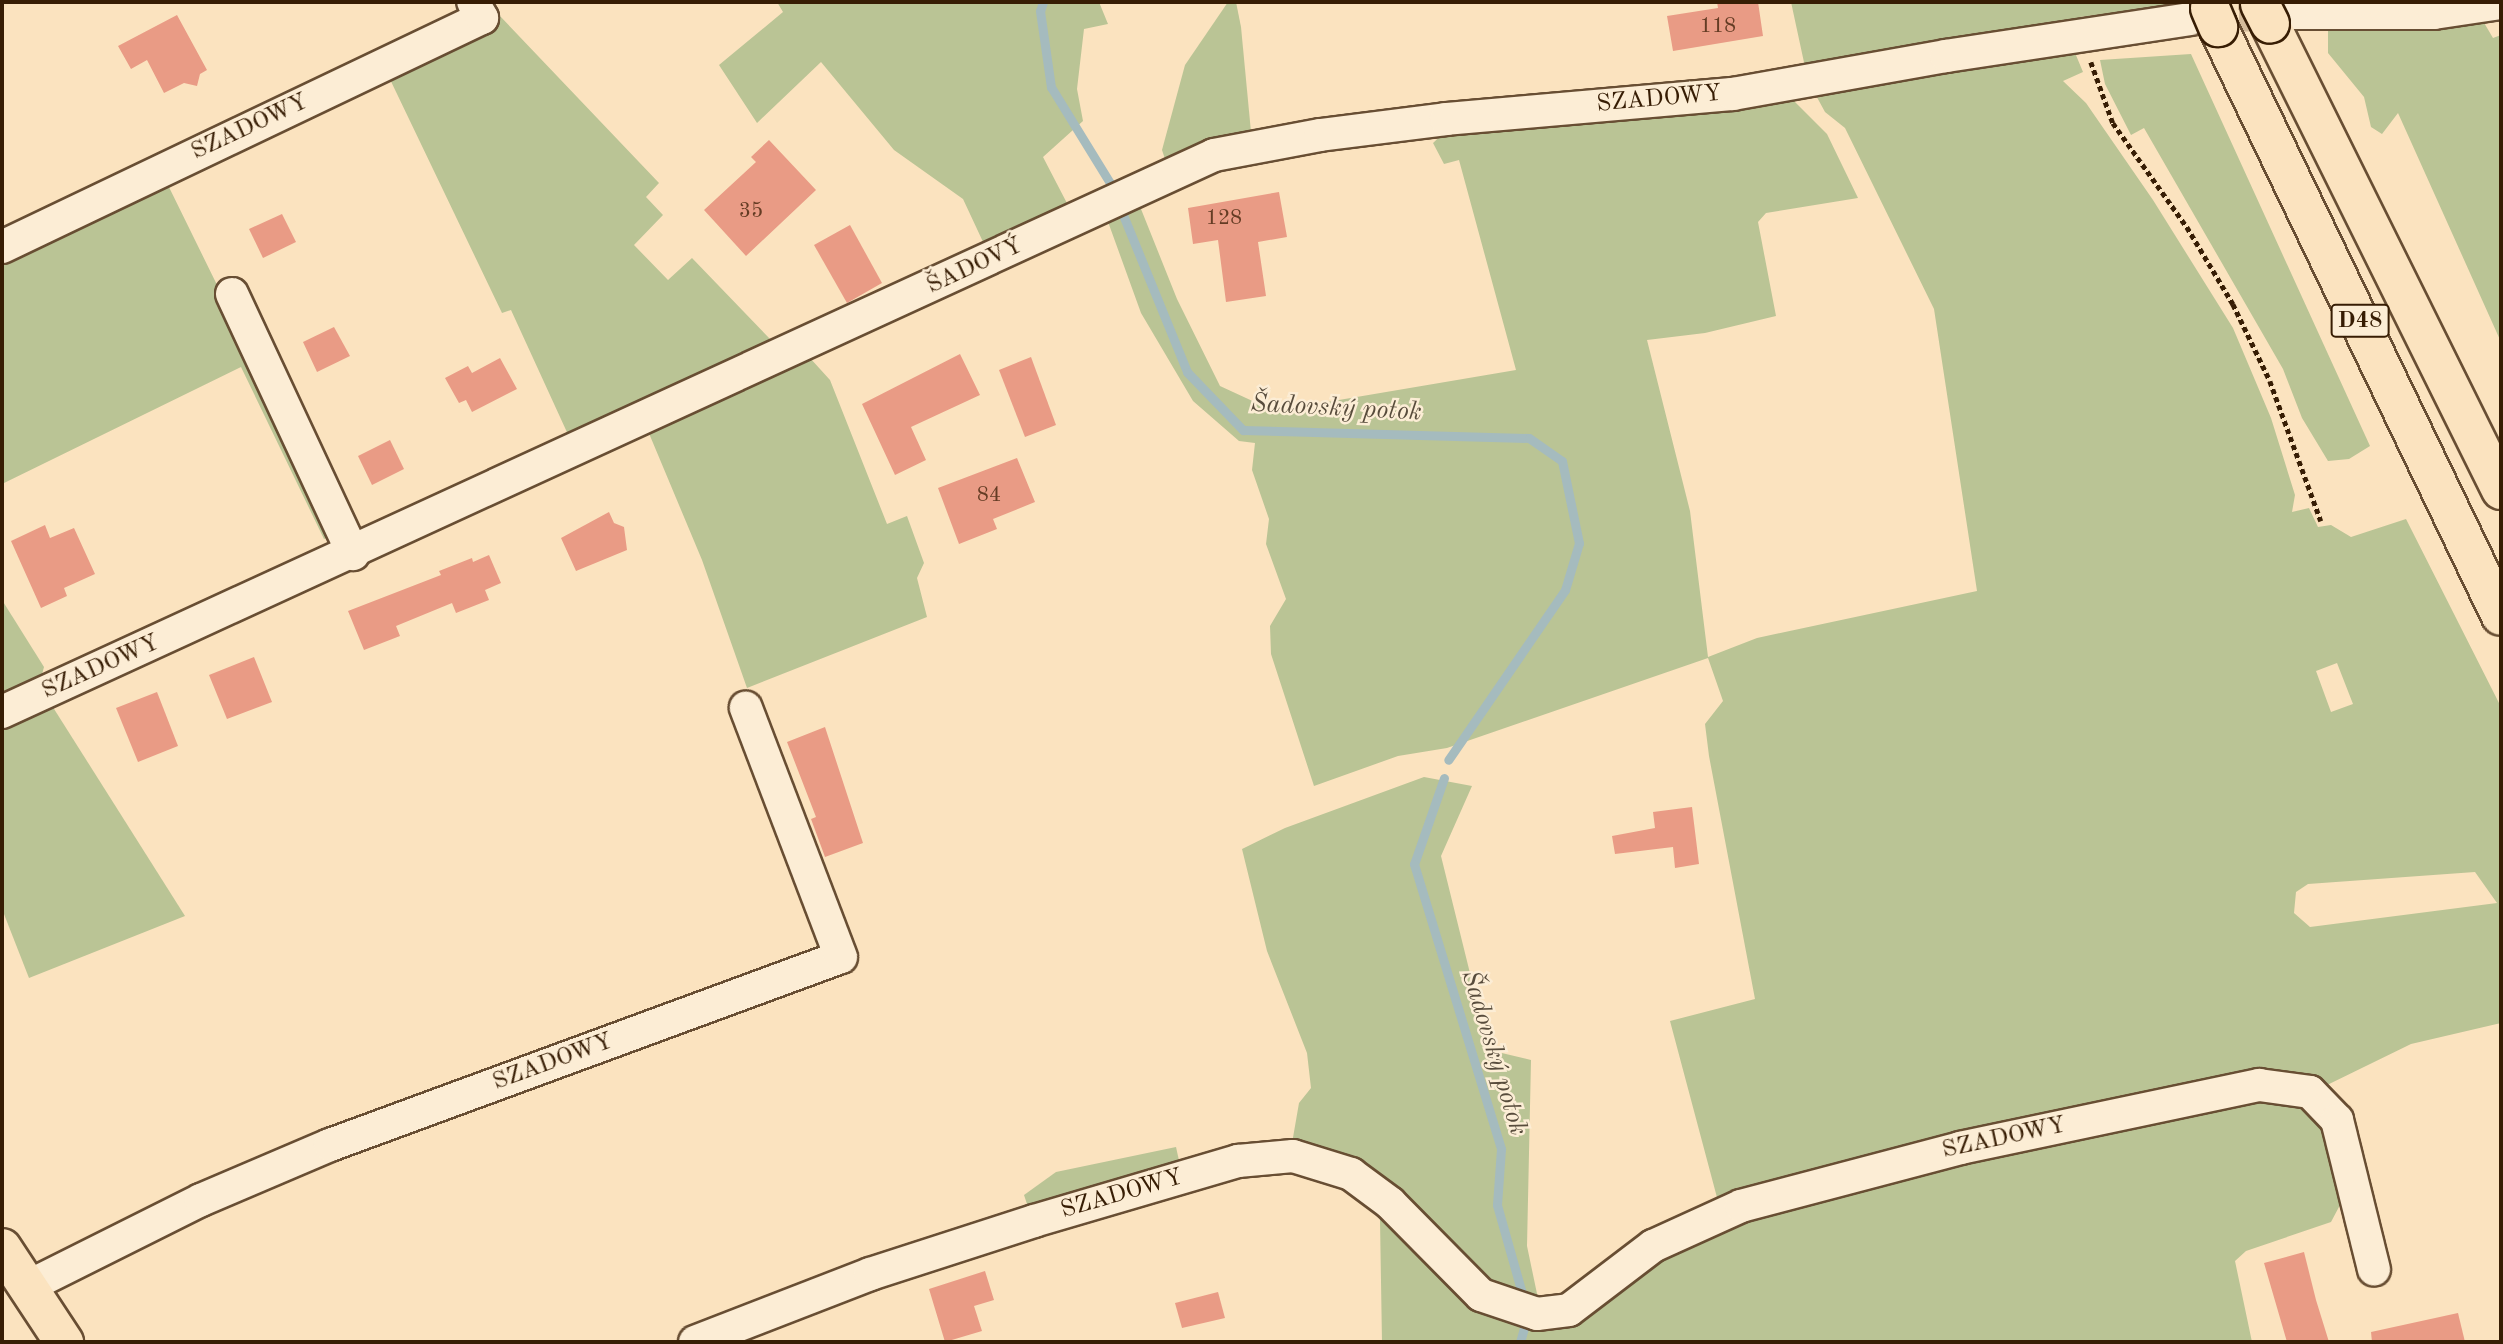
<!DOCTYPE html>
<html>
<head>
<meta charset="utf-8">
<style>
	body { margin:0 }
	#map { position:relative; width:2503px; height:1344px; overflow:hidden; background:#fbe3bf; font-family:"Old Standard TT",serif }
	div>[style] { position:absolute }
	.green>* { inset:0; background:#bac495 }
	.stream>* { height:9px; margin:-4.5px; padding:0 4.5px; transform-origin:4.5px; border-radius:4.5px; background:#a5bbbe }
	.building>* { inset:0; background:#e99b85 }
	.minor-tunnel>* { height:32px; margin-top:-16px; transform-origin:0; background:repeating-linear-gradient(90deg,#d4bb9a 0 32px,transparent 0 48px) }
	.path>* { height:4.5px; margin-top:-2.25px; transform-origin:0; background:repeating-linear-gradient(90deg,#371d04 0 5px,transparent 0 8.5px) }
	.roads { filter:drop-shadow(2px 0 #684e33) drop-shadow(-2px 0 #684e33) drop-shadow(0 2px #684e33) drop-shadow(0 -2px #684e33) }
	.minor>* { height:32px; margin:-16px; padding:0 16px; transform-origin:16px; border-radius:16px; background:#fcedd5 }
	.major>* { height:38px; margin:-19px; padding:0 19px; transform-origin:19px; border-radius:19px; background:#fbe3bf }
	.highway>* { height:38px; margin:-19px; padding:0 19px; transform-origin:19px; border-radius:19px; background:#fbe3bf }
	.bridges { filter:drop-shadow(2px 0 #371d04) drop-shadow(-2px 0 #371d04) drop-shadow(0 2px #371d04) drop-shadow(0 -2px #371d04) }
	.highway-bridge>* { height:38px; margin:-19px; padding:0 19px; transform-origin:19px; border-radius:19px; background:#fbe3bf }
	span { translate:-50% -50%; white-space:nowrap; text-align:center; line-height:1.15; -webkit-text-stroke:5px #fcedd5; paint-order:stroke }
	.number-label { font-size:21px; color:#643c24 }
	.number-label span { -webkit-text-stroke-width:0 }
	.shield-label span { padding:2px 5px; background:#fcedd5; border:2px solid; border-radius:5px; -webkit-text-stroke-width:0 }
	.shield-label { font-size:23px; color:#371d04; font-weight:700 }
	.street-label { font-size:24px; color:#371d04 }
	.water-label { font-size:26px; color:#584c3c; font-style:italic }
	.frame { position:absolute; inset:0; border:4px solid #371d04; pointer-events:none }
</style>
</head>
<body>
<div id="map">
	<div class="green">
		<div style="clip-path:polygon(777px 2px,1099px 2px,1108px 24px,1084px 29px,1077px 89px,1083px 121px,1043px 157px,1070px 209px,984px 244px,963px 199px,894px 150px,821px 62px,757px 123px,719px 65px,783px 12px)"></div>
		<div style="clip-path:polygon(1228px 2px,1236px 2px,1241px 27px,1251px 132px,1166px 162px,1162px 150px,1185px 65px)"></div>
		<div style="clip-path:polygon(1791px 2px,2169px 2px,2171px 6px,2080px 17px,2072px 25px,1805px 67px)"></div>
		<div style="clip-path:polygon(500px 16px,659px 183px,646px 197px,663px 215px,634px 245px,668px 280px,692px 258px,770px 339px,768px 349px,571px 441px,511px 310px,502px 313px,386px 71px)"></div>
		<div style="clip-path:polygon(2483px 21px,2493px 38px,2501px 35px,2501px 342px,2398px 113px,2382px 134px,2371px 127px,2364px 97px,2328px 53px,2328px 27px)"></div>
		<div style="clip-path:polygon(evenodd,2073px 48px,2083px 72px,2063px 81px,2086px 103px,2153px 200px,2233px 328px,2271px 418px,2295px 495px,2292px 512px,2309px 508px,2318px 527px,2331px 525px,2351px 537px,2406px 519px,2501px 707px,2501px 1023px,2411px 1044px,2323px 1087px,1719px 1205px,1670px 1021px,1755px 999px,1709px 756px,1705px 724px,1723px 701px,1708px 658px,1447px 748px,1398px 756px,1314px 786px,1271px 654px,1270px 626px,1286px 599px,1266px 544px,1269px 519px,1252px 470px,1255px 443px,1239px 441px,1193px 401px,1141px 313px,1107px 219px,1139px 204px,1177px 299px,1220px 386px,1274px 411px,1516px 370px,1459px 160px,1444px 164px,1433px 143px,1448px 129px,1790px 97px,1827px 134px,1858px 198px,1766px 213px,1758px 222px,1776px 316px,1705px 333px,1647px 340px,1690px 511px,1708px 657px,1757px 638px,1977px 591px,1934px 309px,1845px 128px,1825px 112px,1813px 90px,2073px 48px,2337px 663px,2353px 704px,2331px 712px,2316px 671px,2337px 663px,2073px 48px,2475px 872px,2497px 903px,2310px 927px,2294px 913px,2296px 892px,2308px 884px,2475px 872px)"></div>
		<div style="clip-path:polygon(2191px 54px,2370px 446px,2349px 459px,2328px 461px,2302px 418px,2283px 369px,2144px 128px,2131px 135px,2105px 84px,2100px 60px)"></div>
		<div style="clip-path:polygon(165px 179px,248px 348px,333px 535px,324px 539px,241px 367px,2px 484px,2px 257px)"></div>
		<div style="clip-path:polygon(810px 358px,830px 380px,887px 524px,907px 516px,924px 563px,917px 578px,927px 617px,747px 688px,702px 560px,648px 431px)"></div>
		<div style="clip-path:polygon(2px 600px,44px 667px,41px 678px,2px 701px)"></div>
		<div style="clip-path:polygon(49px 701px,185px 916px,29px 978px,2px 909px,2px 723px)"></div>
		<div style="clip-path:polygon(1424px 777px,1472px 786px,1441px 856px,1489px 1050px,1531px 1060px,1527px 1246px,1540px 1308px,1596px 1307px,1680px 1248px,1719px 1228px,1823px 1194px,2265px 1097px,2284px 1098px,2318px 1119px,2335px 1153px,2340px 1205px,2331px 1222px,2246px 1251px,2235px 1261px,2252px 1342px,1382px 1342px,1380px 1220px,1374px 1176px,1291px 1149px,1299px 1103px,1311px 1088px,1307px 1053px,1267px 951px,1242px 849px,1285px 828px)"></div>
		<div style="clip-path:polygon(1176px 1147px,1180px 1165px,1029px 1210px,1024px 1195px,1056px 1172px)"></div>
	</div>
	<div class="stream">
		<div style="left:1043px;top:2px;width:9px;rotate:108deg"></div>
		<div style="left:1040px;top:11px;width:77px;rotate:81.8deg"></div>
		<div style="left:1051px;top:87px;width:113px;rotate:58.4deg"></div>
		<div style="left:1110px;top:183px;width:204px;rotate:67.8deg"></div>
		<div style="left:1187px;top:372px;width:81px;rotate:46deg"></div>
		<div style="left:1243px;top:430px;width:286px;rotate:1.6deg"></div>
		<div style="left:1529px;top:438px;width:40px;rotate:34.9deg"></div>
		<div style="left:1562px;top:461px;width:84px;rotate:78.3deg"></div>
		<div style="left:1579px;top:543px;width:49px;rotate:106.6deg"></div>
		<div style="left:1565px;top:590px;width:206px;rotate:124.5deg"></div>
		<div style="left:1444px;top:778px;width:91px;rotate:109.2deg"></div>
		<div style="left:1414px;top:864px;width:298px;rotate:73deg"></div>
		<div style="left:1501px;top:1149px;width:56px;rotate:94.1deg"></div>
		<div style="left:1497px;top:1205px;width:103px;rotate:74.2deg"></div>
		<div style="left:1520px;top:1342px;width:25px;rotate:-74deg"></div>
	</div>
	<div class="building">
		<div style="clip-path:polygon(1717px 2px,1758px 2px,1763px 36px,1673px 51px,1667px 16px,1718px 8px)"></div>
		<div style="clip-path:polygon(177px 15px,207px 70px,200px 74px,197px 86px,184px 83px,164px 93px,147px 60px,131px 69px,118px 46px)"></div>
		<div style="clip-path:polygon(769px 140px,816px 190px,746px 256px,704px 210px,756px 162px,751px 157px)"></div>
		<div style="clip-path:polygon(1279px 192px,1287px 237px,1258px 242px,1266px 296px,1226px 302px,1218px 240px,1193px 244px,1188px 208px)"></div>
		<div style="clip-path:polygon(282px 214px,296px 242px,263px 258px,249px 229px)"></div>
		<div style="clip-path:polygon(850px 225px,882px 283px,847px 303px,814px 245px)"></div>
		<div style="clip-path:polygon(334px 327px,350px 356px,317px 372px,303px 342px)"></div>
		<div style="clip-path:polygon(960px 354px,980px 395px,911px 427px,926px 460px,895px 475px,862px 404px)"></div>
		<div style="clip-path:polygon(1031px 357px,1056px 425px,1025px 437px,999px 370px)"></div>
		<div style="clip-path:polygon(500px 358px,517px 389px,472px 412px,466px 400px,459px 403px,445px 378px,468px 366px,472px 373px)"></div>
		<div style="clip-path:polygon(390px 440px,404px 469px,372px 485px,358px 456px)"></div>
		<div style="clip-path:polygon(1017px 458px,1035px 502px,993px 519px,997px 529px,959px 544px,938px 488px)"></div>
		<div style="clip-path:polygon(609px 512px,614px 523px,624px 527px,627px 550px,576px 571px,561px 538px)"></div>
		<div style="clip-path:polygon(45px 525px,50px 538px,74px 528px,95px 574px,64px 588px,67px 596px,41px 608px,11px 541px)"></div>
		<div style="clip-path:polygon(489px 555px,501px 583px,485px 590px,489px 600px,456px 613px,452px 603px,396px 626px,400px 636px,364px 650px,348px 611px,441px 575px,439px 571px,472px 558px,473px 562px)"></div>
		<div style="clip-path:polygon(254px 657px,272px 702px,227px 719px,209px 675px)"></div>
		<div style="clip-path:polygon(157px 692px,178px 746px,138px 762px,116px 708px)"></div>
		<div style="clip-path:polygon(825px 727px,863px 843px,825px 857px,811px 819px,816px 817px,787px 742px)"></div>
		<div style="clip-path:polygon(1692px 807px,1699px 864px,1675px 868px,1673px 847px,1615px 854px,1612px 836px,1655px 828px,1653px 812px)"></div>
		<div style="clip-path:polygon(2304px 1252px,2316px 1300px,2329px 1342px,2287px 1342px,2264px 1263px)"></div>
		<div style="clip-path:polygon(985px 1271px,994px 1300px,974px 1306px,982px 1331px,945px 1342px,929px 1289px)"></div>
		<div style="clip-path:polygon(1218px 1292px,1225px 1318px,1182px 1328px,1175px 1303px)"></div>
		<div style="clip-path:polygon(2458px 1313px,2465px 1342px,2372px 1342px,2371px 1332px)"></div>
	</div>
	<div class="minor-tunnel">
		<div style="left:2191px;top:19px;width:95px;rotate:-3.6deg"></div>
	</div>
	<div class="path">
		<div style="left:2091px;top:62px;width:65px;rotate:70.2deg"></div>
		<div style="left:2113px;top:123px;width:128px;rotate:54.6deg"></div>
		<div style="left:2187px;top:227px;width:90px;rotate:59.1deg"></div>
		<div style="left:2233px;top:304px;width:85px;rotate:64.3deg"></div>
		<div style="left:2270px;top:381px;width:149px;rotate:70deg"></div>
	</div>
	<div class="roads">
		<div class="minor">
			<div style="left:2291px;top:13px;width:143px"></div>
			<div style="left:2434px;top:13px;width:68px;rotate:-8.5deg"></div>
			<div style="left:2px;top:247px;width:532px;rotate:-25.51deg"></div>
			<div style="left:482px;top:18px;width:18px;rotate:-119deg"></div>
			<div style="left:232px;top:294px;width:287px;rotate:65deg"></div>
			<div style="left:2px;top:712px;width:1334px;rotate:-24.68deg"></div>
			<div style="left:1214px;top:155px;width:108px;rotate:-10.7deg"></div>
			<div style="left:1320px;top:135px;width:127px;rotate:-7.2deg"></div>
			<div style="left:1446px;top:119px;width:288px;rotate:-5deg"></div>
			<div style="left:1733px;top:94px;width:216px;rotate:-10.1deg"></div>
			<div style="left:1946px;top:56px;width:247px;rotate:-8.6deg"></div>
			<div style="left:27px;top:1287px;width:195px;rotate:-26.6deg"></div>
			<div style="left:201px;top:1200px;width:140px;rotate:-23.1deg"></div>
			<div style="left:330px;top:1145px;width:544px;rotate:-20.2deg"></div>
			<div style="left:841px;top:957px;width:267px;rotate:-110.9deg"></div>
			<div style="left:695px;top:1342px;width:188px;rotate:-21.2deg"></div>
			<div style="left:870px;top:1274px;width:172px;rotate:-17.9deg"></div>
			<div style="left:1034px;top:1221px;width:213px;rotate:-16.4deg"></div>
			<div style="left:1238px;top:1161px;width:55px;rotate:-5.2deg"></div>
			<div style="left:1293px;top:1156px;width:61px;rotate:17.2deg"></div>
			<div style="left:1351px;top:1174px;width:49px;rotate:36.6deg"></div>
			<div style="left:1390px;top:1203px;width:129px;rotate:45.3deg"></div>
			<div style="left:1481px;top:1295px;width:59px;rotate:18.7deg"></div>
			<div style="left:1537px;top:1314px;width:32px;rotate:-7deg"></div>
			<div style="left:1569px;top:1310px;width:106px;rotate:-37.3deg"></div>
			<div style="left:1653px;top:1246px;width:97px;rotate:-24.4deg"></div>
			<div style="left:1741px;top:1206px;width:227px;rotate:-14.8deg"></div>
			<div style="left:1960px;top:1148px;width:306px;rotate:-11.9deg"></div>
			<div style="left:2259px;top:1085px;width:51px;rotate:7.8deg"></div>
			<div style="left:2310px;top:1092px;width:39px;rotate:46deg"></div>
			<div style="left:2337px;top:1120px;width:154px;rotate:76.1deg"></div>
		</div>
		<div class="major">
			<div style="left:2px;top:1248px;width:113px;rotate:56.6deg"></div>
		</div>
		<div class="highway">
			<div style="left:2270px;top:24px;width:520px;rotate:63.63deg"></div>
			<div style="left:2218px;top:27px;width:653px;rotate:64.34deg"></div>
		</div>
	</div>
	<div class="bridges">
		<div class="highway-bridge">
			<div style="left:2260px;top:4px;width:22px;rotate:63deg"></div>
			<div style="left:2210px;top:8px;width:21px;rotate:67deg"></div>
		</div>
	</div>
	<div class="number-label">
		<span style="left:1718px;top:27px">118</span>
		<span style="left:751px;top:212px">35</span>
		<span style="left:1224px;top:219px">128</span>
		<span style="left:989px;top:496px">84</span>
	</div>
	<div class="shield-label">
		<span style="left:2360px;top:321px">D48</span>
	</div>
	<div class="street-label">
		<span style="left:1659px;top:100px;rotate:-5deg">SZADOWY</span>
		<span style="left:250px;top:128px;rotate:-25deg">SZADOWY</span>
		<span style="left:975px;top:267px;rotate:-25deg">ŠADOVÝ</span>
		<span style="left:101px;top:668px;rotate:-24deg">SZADOWY</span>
		<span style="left:553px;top:1063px;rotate:-20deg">SZADOWY</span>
		<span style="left:2004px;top:1139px;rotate:-12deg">SZADOWY</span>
		<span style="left:1122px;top:1195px;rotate:-16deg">SZADOWY</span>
	</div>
	<div class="water-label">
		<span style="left:1336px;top:409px;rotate:3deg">Šadovský potok</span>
		<span style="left:1493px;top:1053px;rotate:73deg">Šadovský potok</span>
	</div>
	<div class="frame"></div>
</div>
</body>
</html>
